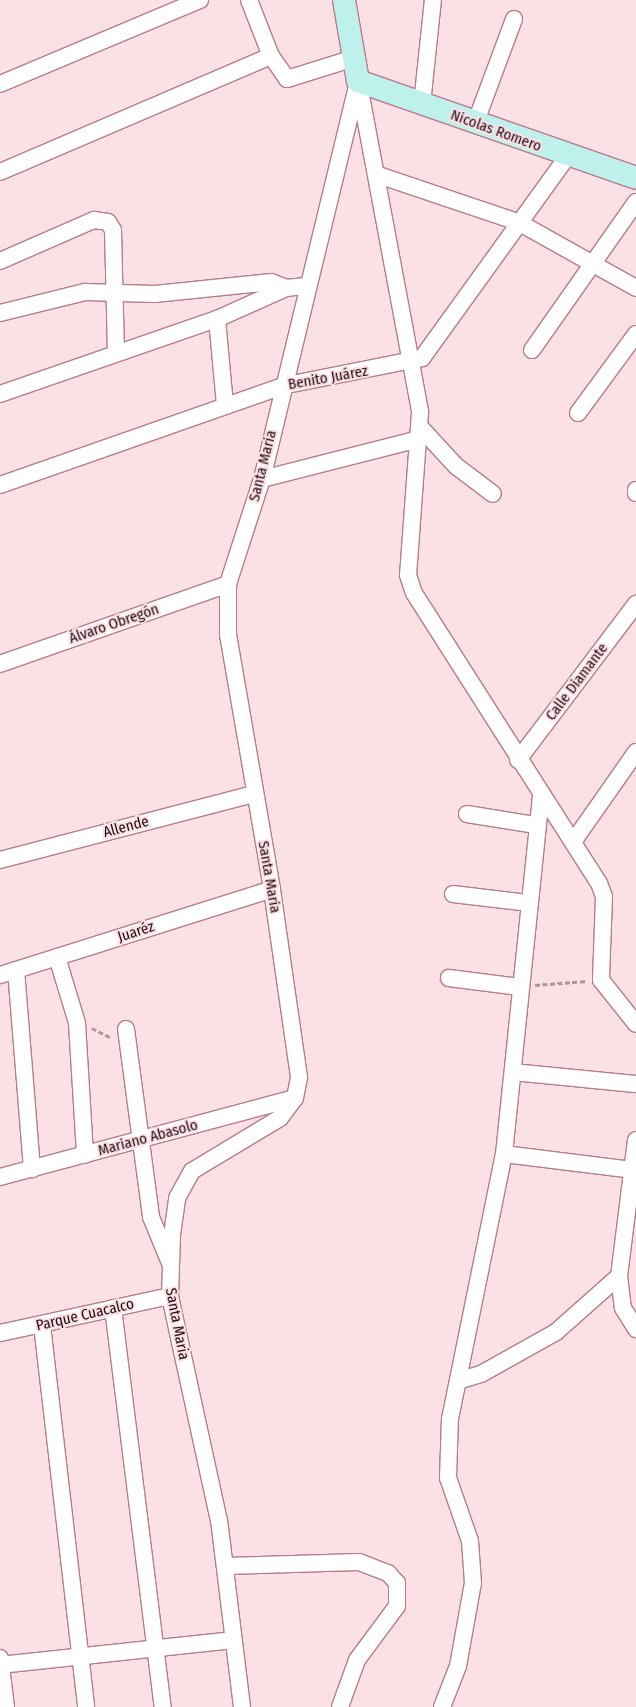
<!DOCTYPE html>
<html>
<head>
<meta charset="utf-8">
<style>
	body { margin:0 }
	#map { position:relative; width:636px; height:1707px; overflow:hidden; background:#fbe0e5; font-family:"Fira Sans Condensed",sans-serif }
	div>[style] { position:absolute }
	.path>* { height:2.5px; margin-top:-1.25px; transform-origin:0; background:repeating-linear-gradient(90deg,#af959b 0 5px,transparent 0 7.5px) }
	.roads { filter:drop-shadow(1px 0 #b87b89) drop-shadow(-1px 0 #b87b89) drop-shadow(0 1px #b87b89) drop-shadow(0 -1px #b87b89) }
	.street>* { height:16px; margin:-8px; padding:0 8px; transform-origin:8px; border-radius:8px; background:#fff }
	.secondary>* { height:22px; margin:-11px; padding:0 11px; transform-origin:11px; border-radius:11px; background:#bef1ec }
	span { translate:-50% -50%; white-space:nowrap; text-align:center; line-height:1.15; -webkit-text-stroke:4px #fbe0e5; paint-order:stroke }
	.street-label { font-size:15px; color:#210b11 }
</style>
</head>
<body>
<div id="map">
	<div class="path">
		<div style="left:535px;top:985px;width:52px;rotate:-4.4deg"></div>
		<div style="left:92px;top:1028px;width:22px;rotate:27deg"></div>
	</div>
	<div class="roads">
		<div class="street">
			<div style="left:249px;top:0;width:60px;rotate:68.6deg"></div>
			<div style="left:271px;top:56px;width:28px;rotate:55deg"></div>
			<div style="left:287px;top:79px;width:70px;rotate:-17.4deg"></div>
			<div style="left:0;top:84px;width:217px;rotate:-22.8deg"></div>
			<div style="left:359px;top:85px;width:333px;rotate:79.4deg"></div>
			<div style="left:420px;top:412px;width:163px;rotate:94.2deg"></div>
			<div style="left:408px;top:575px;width:19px;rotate:72deg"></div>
			<div style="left:414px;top:593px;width:344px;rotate:57.5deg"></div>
			<div style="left:599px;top:883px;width:15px;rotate:70deg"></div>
			<div style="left:604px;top:897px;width:83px;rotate:92.1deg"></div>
			<div style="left:601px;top:980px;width:56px;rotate:51.5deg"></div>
			<div style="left:422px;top:104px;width:105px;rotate:-84deg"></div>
			<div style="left:475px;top:124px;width:112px;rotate:-69.6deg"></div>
			<div style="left:0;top:172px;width:295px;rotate:-23.2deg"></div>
			<div style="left:378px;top:175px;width:148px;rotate:18.6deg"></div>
			<div style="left:518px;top:222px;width:135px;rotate:29.2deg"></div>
			<div style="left:0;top:261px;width:103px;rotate:-23.6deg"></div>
			<div style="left:94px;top:220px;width:14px;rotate:8deg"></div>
			<div style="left:108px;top:222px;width:9px;rotate:58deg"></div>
			<div style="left:113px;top:230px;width:122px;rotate:88.6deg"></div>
			<div style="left:0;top:313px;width:88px;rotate:-13.9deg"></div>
			<div style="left:85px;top:292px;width:70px;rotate:1.6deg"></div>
			<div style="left:155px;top:294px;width:117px;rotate:-5.9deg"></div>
			<div style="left:271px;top:282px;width:16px;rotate:22deg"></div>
			<div style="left:217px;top:319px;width:87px;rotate:84.7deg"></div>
			<div style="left:532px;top:350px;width:181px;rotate:-54.9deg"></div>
			<div style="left:0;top:394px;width:230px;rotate:-19.1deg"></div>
			<div style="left:217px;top:319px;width:76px;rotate:-24.2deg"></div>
			<div style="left:286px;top:288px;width:20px;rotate:-6deg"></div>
			<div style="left:578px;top:413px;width:98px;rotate:-53.7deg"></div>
			<div style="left:420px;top:427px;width:53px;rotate:47.3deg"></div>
			<div style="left:456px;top:466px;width:46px;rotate:37.1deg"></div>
			<div style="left:262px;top:479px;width:162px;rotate:-14.3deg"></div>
			<div style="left:0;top:485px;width:299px;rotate:-19.3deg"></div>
			<div style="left:282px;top:386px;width:143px;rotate:-11.3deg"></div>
			<div style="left:422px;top:358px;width:248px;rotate:-54.2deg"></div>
			<div style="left:636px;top:493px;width:3px;rotate:-90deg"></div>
			<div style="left:0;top:664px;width:242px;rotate:-19.3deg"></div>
			<div style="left:518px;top:760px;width:196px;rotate:-52.9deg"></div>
			<div style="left:467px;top:814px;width:70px;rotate:9.1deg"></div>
			<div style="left:573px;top:842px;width:110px;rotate:-55deg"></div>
			<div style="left:0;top:860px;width:261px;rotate:-14.6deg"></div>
			<div style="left:453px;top:894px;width:77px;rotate:6.8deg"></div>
			<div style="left:57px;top:957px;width:69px;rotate:73.1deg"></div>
			<div style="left:77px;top:1023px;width:132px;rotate:86.5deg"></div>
			<div style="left:16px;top:970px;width:200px;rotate:85.4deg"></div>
			<div style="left:0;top:975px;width:285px;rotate:-17.5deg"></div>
			<div style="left:449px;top:978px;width:71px;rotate:7.3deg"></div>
			<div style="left:126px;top:1029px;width:190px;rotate:82.4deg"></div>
			<div style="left:151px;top:1217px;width:50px;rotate:67.6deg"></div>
			<div style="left:513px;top:1072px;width:124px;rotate:5.6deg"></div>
			<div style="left:636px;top:1140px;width:137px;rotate:97.1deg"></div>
			<div style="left:619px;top:1276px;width:32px;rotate:83deg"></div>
			<div style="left:623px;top:1308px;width:25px;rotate:58deg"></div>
			<div style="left:504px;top:1154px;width:129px;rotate:7.1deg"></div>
			<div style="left:0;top:1177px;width:305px;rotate:-15deg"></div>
			<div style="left:113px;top:1308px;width:402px;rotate:82.9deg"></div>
			<div style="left:42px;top:1325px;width:385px;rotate:83.4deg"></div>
			<div style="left:0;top:1333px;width:174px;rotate:-12.3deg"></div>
			<div style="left:461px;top:1380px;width:21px;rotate:-17deg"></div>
			<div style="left:481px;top:1374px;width:86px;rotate:-29.2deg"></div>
			<div style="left:556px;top:1332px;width:84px;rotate:-41.6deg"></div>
			<div style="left:226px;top:1566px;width:133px;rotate:-1.7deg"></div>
			<div style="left:359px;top:1562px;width:31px;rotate:21deg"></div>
			<div style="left:388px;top:1573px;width:13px;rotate:48deg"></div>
			<div style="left:397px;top:1583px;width:23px;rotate:90deg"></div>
			<div style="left:397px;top:1606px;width:67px;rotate:126.5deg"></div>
			<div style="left:357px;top:1660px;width:50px;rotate:109.9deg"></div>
			<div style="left:0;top:1658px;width:49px;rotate:83deg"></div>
			<div style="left:0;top:1665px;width:235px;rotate:-6.1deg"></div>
			<div style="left:242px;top:1707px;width:187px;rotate:-97deg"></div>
			<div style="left:219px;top:1521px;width:230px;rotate:-102.3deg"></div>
			<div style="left:170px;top:1296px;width:61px;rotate:-88.1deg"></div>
			<div style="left:172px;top:1235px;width:37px;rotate:-82deg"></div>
			<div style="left:177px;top:1198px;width:31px;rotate:-61deg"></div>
			<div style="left:192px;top:1171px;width:103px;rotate:-31.1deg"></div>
			<div style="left:280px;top:1118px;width:25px;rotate:-53deg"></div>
			<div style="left:295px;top:1098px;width:21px;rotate:-79deg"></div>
			<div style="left:299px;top:1077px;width:190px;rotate:-98.2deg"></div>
			<div style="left:272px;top:889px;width:258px;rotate:-99.8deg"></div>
			<div style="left:228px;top:635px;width:51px;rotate:-90deg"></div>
			<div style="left:228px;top:584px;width:110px;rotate:-72.1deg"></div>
			<div style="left:262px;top:479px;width:409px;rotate:-76.4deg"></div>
			<div style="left:442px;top:1707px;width:44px;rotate:-68.7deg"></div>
			<div style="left:458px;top:1666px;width:84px;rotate:-79.8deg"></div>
			<div style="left:473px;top:1583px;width:42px;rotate:-94.1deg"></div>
			<div style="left:470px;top:1541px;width:67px;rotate:-109.2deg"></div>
			<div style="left:448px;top:1478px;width:59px;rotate:-88.1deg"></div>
			<div style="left:450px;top:1419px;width:270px;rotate:-78.5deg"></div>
			<div style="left:504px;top:1154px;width:361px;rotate:-84.1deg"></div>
		</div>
		<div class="secondary">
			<div style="left:344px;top:0;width:82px;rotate:80.2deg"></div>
			<div style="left:358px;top:81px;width:294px;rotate:19.2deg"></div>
		</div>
	</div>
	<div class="street-label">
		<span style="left:496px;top:131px;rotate:20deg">Nicolas Romero</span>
		<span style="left:328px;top:378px;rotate:-10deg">Benito Juárez</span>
		<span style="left:263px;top:466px;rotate:-76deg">Santa Maria</span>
		<span style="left:114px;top:624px;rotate:-19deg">Álvaro Obregón</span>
		<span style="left:577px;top:682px;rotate:-53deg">Calle Diamante</span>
		<span style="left:126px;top:827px;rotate:-15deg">Allende</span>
		<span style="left:269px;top:877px;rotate:80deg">Santa Maria</span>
		<span style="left:136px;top:932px;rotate:-18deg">Juaréz</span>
		<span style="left:148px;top:1138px;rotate:-15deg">Mariano Abasolo</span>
		<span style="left:85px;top:1315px;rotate:-13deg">Parque Cuacalco</span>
		<span style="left:177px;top:1324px;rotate:79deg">Santa Maria</span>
	</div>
</div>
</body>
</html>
